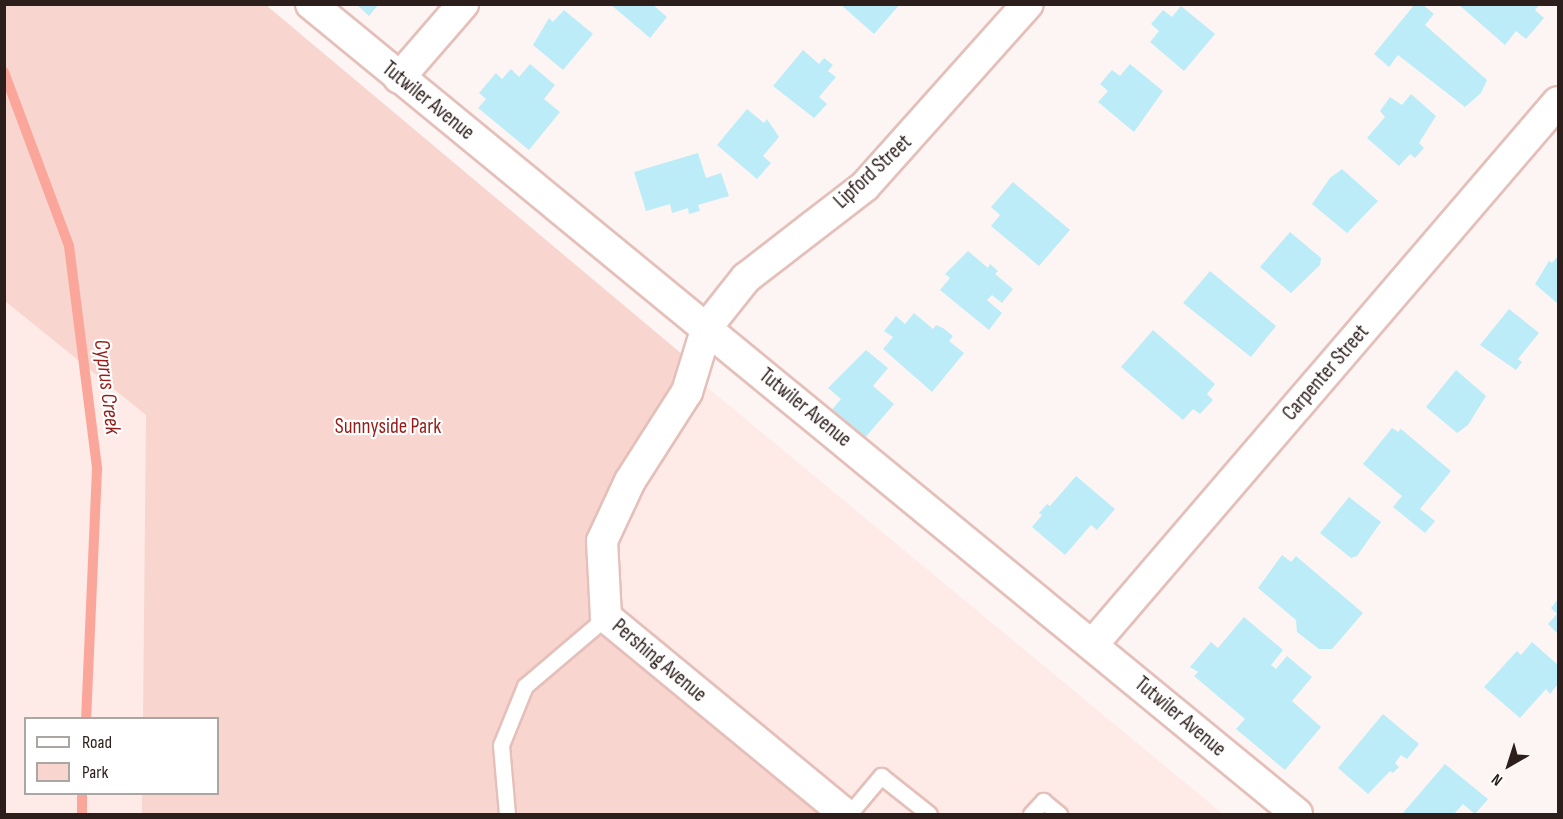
<!DOCTYPE html>
<html>
<head>
<meta charset="utf-8">
<style>
	body { margin:0 }
	#map { position:relative; width:1563px; height:819px; overflow:hidden; background:#fdf5f4; font-family:"Sofia Sans Condensed",sans-serif }
	div>[style] { position:absolute }
	.built>* { inset:0; background:#feebe7 }
	.green>* { inset:0; background:#f9d5d0 }
	.stream>* { height:10px; margin:-5px; padding:0 5px; transform-origin:5px; border-radius:5px; background:#faa69a }
	.building>* { inset:0; background:#bcecf7 }
	.roads { filter:drop-shadow(2px 0 #e5bfb9) drop-shadow(-2px 0 #e5bfb9) drop-shadow(0 2px #e5bfb9) drop-shadow(0 -2px #e5bfb9) }
	.lane>* { height:15px; margin:-7.5px; padding:0 7.5px; transform-origin:7.5px; border-radius:7.5px; background:#fff }
	.street>* { height:30px; margin:-15px; padding:0 15px; transform-origin:15px; border-radius:15px; background:#fff }
	span { translate:-50% -50%; white-space:nowrap; text-align:center; line-height:1.15; -webkit-text-stroke:4.5px #fff; paint-order:stroke }
	.street-label { font-size:21px; color:#2c1e1b }
	.park-label { font-size:21px; color:#971d18 }
	.water-label { font-size:22px; color:#971e18; font-style:italic }
	.frame { position:absolute; inset:0; border:6px solid #2c1e1b; pointer-events:none }
	.legend { position:absolute; left:24px; top:717px; width:195px; height:78px; box-sizing:border-box; background:#fff; border:2px solid #aba5a4; margin:0; padding:8px 10px; list-style:none; font-size:18px; color:#2c1e1b }
	.legend li { display:flex; align-items:center; gap:12px; height:30px }
	.legend b { width:30px; border:2px solid #aba5a4 }
	.north { position:absolute; left:1479px; top:735px; width:60px; height:60px; -webkit-text-stroke:4px #fff; paint-order:stroke; rotate:219deg; font-size:16px; font-weight:700; line-height:24px; text-align:center; color:#2c1e1b }
	.north::after { content:''; display:block; margin:auto; width:21px; height:27px; background:#2c1e1b; clip-path:polygon(50% 0,100% 100%,50% 72%,0 100%) }
</style>
</head>
<body>
<div id="map">
	<div class="built">
		<div style="clip-path:polygon(evenodd,5px 4px,245px 5px,1223px 814px,5px 814px,5px 4px,26px 718px,218px 718px,218px 794px,26px 794px,26px 718px)"></div>
	</div>
	<div class="green">
		<div style="clip-path:polygon(4px 5px,266px 5px,695px 365px,602px 540px,606px 617px,846px 814px,142px 814px,142px 794px,218px 794px,218px 718px,143px 718px,146px 415px,5px 301px)"></div>
	</div>
	<div class="stream">
		<div style="left:4px;top:72px;width:186px;rotate:69.5deg"></div>
		<div style="left:69px;top:246px;width:225px;rotate:82.8deg"></div>
		<div style="left:97px;top:469px;width:249px;rotate:92.5deg"></div>
		<div style="left:82px;top:814px;width:20px;rotate:-90deg"></div>
	</div>
	<div class="building">
		<div style="clip-path:polygon(356px 4px,379px 4px,369px 16px)"></div>
		<div style="clip-path:polygon(610px 4px,652px 4px,667px 17px,650px 38px)"></div>
		<div style="clip-path:polygon(840px 4px,900px 4px,874px 34px)"></div>
		<div style="clip-path:polygon(1415px 4px,1422px 4px,1434px 14px,1425px 25px,1487px 80px,1481px 93px,1465px 107px,1398px 55px,1389px 67px,1374px 54px)"></div>
		<div style="clip-path:polygon(1458px 4px,1540px 4px,1535px 10px,1544px 18px,1526px 39px,1516px 31px,1505px 45px)"></div>
		<div style="clip-path:polygon(1181px 6px,1215px 34px,1184px 71px,1150px 42px,1159px 31px,1151px 24px,1163px 10px,1172px 17px)"></div>
		<div style="clip-path:polygon(564px 10px,593px 34px,563px 70px,533px 45px,549px 18px,553px 22px)"></div>
		<div style="clip-path:polygon(803px 50px,819px 64px,824px 58px,833px 65px,828px 71px,836px 77px,819px 97px,827px 104px,814px 118px,773px 86px)"></div>
		<div style="clip-path:polygon(530px 64px,555px 85px,544px 99px,560px 112px,529px 150px,478px 108px,486px 99px,479px 93px,496px 73px,502px 79px,511px 69px,519px 77px)"></div>
		<div style="clip-path:polygon(1130px 64px,1163px 91px,1134px 132px,1098px 102px,1108px 91px,1100px 84px,1112px 70px,1120px 76px)"></div>
		<div style="clip-path:polygon(1411px 94px,1436px 116px,1419px 143px,1424px 148px,1415px 158px,1410px 154px,1399px 166px,1367px 138px,1385px 117px,1380px 111px,1390px 97px,1402px 105px)"></div>
		<div style="clip-path:polygon(747px 109px,764px 123px,767px 119px,779px 137px,763px 156px,771px 163px,757px 179px,717px 145px)"></div>
		<div style="clip-path:polygon(698px 153px,706px 178px,721px 173px,729px 196px,698px 205px,700px 211px,689px 214px,688px 208px,672px 213px,670px 204px,646px 211px,634px 172px)"></div>
		<div style="clip-path:polygon(1342px 169px,1378px 201px,1347px 233px,1312px 204px,1330px 178px)"></div>
		<div style="clip-path:polygon(1013px 182px,1070px 230px,1039px 266px,991px 226px,1000px 215px,991px 207px)"></div>
		<div style="clip-path:polygon(1290px 232px,1321px 258px,1320px 265px,1291px 293px,1260px 267px)"></div>
		<div style="clip-path:polygon(968px 251px,988px 268px,990px 264px,998px 271px,995px 274px,1013px 289px,1002px 303px,992px 295px,987px 300px,1002px 313px,989px 330px,940px 290px,950px 278px,945px 274px)"></div>
		<div style="clip-path:polygon(1558px 256px,1558px 304px,1535px 284px,1549px 261px,1552px 263px)"></div>
		<div style="clip-path:polygon(1210px 271px,1276px 326px,1251px 357px,1183px 303px)"></div>
		<div style="clip-path:polygon(1509px 309px,1539px 333px,1518px 359px,1522px 362px,1516px 370px,1480px 345px)"></div>
		<div style="clip-path:polygon(914px 313px,933px 329px,936px 325px,943px 328px,953px 336px,949px 341px,964px 353px,932px 392px,883px 349px,893px 337px,884px 331px,896px 316px,905px 324px)"></div>
		<div style="clip-path:polygon(1153px 330px,1215px 384px,1207px 394px,1213px 400px,1200px 414px,1193px 409px,1183px 420px,1121px 367px)"></div>
		<div style="clip-path:polygon(866px 350px,888px 368px,873px 386px,894px 404px,863px 440px,830px 412px,841px 399px,828px 388px)"></div>
		<div style="clip-path:polygon(1456px 370px,1486px 396px,1468px 425px,1457px 433px,1426px 407px)"></div>
		<div style="clip-path:polygon(1392px 428px,1398px 432px,1401px 429px,1451px 471px,1420px 509px,1435px 521px,1425px 533px,1393px 507px,1402px 496px,1363px 464px)"></div>
		<div style="clip-path:polygon(1076px 476px,1115px 509px,1097px 530px,1091px 525px,1065px 555px,1032px 527px,1042px 515px,1039px 513px,1047px 504px,1050px 506px)"></div>
		<div style="clip-path:polygon(1349px 497px,1381px 522px,1357px 556px,1351px 558px,1320px 533px)"></div>
		<div style="clip-path:polygon(1282px 555px,1291px 562px,1296px 556px,1363px 613px,1332px 649px,1319px 649px,1297px 632px,1296px 620px,1258px 588px)"></div>
		<div style="clip-path:polygon(1558px 599px,1558px 634px,1548px 624px,1557px 614px,1551px 608px)"></div>
		<div style="clip-path:polygon(1244px 617px,1283px 650px,1271px 665px,1276px 669px,1287px 656px,1312px 677px,1292px 701px,1321px 727px,1285px 770px,1236px 729px,1245px 719px,1194px 676px,1198px 672px,1190px 667px,1211px 642px,1218px 648px)"></div>
		<div style="clip-path:polygon(1532px 642px,1558px 665px,1558px 684px,1550px 694px,1546px 689px,1520px 718px,1484px 687px,1517px 651px,1521px 655px)"></div>
		<div style="clip-path:polygon(1383px 714px,1419px 744px,1407px 759px,1401px 755px,1395px 763px,1399px 767px,1393px 773px,1390px 771px,1368px 794px,1338px 768px)"></div>
		<div style="clip-path:polygon(1445px 764px,1488px 799px,1475px 814px,1463px 804px,1454px 814px,1402px 814px)"></div>
	</div>
	<div class="roads">
		<div class="lane">
			<div style="left:507px;top:814px;width:69px;rotate:-95deg"></div>
			<div style="left:501px;top:745px;width:64px;rotate:-67.9deg"></div>
			<div style="left:525px;top:686px;width:106px;rotate:-40.4deg"></div>
			<div style="left:849px;top:814px;width:50px;rotate:-49.9deg"></div>
			<div style="left:881px;top:776px;width:61px;rotate:38.4deg"></div>
			<div style="left:1031px;top:814px;width:18px;rotate:-47deg"></div>
			<div style="left:1043px;top:801px;width:21px;rotate:39deg"></div>
		</div>
		<div class="street">
			<div style="left:311px;top:4px;width:1276px;rotate:39.4deg"></div>
			<div style="left:399px;top:78px;width:98px;rotate:-49.1deg"></div>
			<div style="left:1093px;top:644px;width:714px;rotate:-49.37deg"></div>
			<div style="left:845px;top:814px;width:310px;rotate:-140.5deg"></div>
			<div style="left:606px;top:617px;width:76px;rotate:-93deg"></div>
			<div style="left:602px;top:541px;width:66px;rotate:-65deg"></div>
			<div style="left:630px;top:481px;width:106px;rotate:-57.4deg"></div>
			<div style="left:687px;top:392px;width:68px;rotate:-72.9deg"></div>
			<div style="left:707px;top:327px;width:63px;rotate:-51.5deg"></div>
			<div style="left:746px;top:278px;width:150px;rotate:-37.7deg"></div>
			<div style="left:865px;top:186px;width:244px;rotate:-48.2deg"></div>
		</div>
	</div>
	<div class="street-label">
		<span style="left:428px;top:101px;rotate:39deg">Tutwiler Avenue</span>
		<span style="left:873px;top:172px;rotate:-43deg">Lipford Street</span>
		<span style="left:1326px;top:373px;rotate:-49deg">Carpenter Street</span>
		<span style="left:805px;top:408px;rotate:39deg">Tutwiler Avenue</span>
		<span style="left:659px;top:661px;rotate:40deg">Pershing Avenue</span>
		<span style="left:1180px;top:717px;rotate:40deg">Tutwiler Avenue</span>
	</div>
	<div class="park-label">
		<span style="left:388px;top:427px">Sunnyside Park</span>
	</div>
	<div class="water-label">
		<span style="left:107px;top:387px;rotate:83deg">Cyprus Creek</span>
	</div>
	<div class="frame"></div>
	<ul class="legend">
	<li><b style="height:8px;background:#fff"></b>Road</li>
	<li><b style="height:16px;background:#f9d5d0"></b>Park</li>
	</ul>
	<div class="north">N</div>
</div>
</body>
</html>
